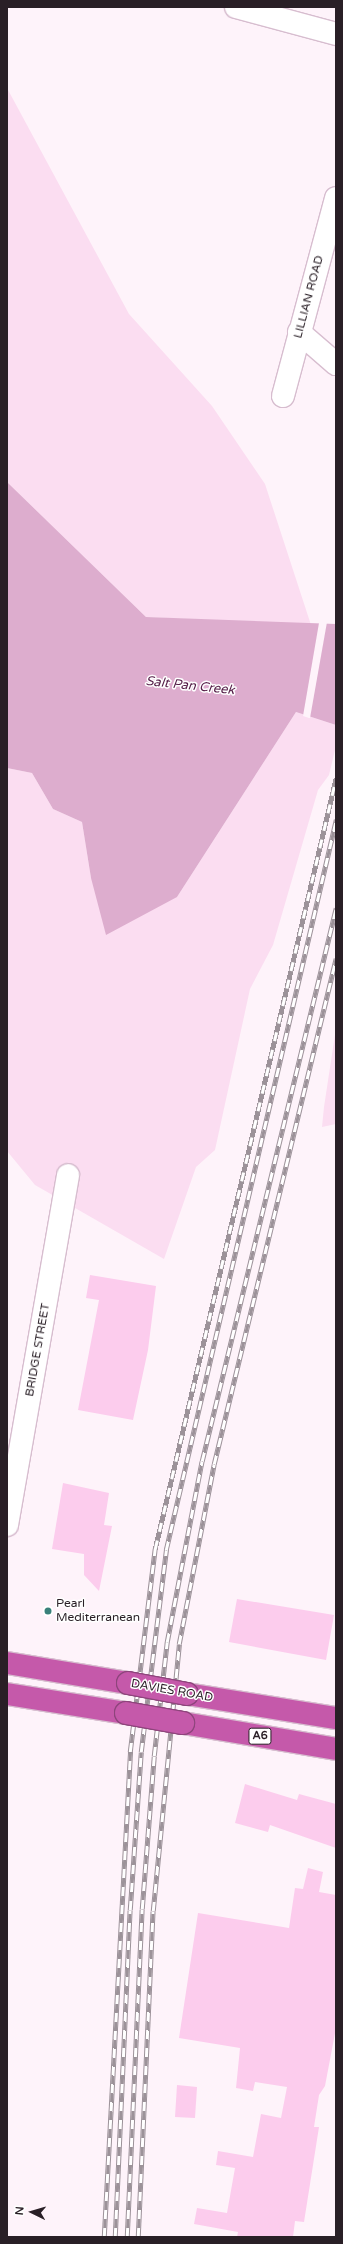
<!DOCTYPE html>
<html>
<head>
<meta charset="utf-8">
<style>
	body { margin:0 }
	#map { position:relative; width:343px; height:2244px; overflow:hidden; background:#fef3fa; font-family:"Varela Round",sans-serif }
	div>[style] { position:absolute }
	.green>* { inset:0; background:#fbddf1 }
	.water>* { inset:0; background:#ddadce }
	.pier>* { inset:0; background:#fef3fa }
	.building>* { inset:0; background:#fccced }
	.roads { filter:drop-shadow(1px 0 #d7bdcf) drop-shadow(-1px 0 #d7bdcf) drop-shadow(0 1px #d7bdcf) drop-shadow(0 -1px #d7bdcf) }
	.minor>* { height:22px; margin:-11px; padding:0 11px; transform-origin:11px; border-radius:11px; background:#fff }
	.highway>* { height:22px; margin:-11px; padding:0 11px; transform-origin:11px; border-radius:11px; background:#c559aa }
	.rail>* { height:4.5px; margin-top:-2.25px; transform-origin:0; background:repeating-linear-gradient(90deg,#fff 0 9px,#9c9299 0 18px); box-sizing:border-box; border-block:1px solid #9c9299 }
	.bridges { filter:drop-shadow(1px 0 #8e457c) drop-shadow(-1px 0 #8e457c) drop-shadow(0 1px #8e457c) drop-shadow(0 -1px #8e457c) }
	.highway-bridge>* { height:22px; margin:-11px; padding:0 11px; transform-origin:11px; border-radius:11px; background:#c559aa }
	.dots>* { width:11px; height:11px; translate:-50% -50%; box-sizing:border-box; border:2px solid #fff; border-radius:50% }
	span { translate:-50% -50%; white-space:nowrap; text-align:center; line-height:1.15; -webkit-text-stroke:3px #fff; paint-order:stroke }
	.shield-label span { padding:1px 3px; background:#fff; border:1px solid; border-radius:3px; -webkit-text-stroke-width:0 }
	.shield-label { font-size:11px; color:#291f26; font-weight:700 }
	.street-label { font-size:12px; color:#291f26 }
	.poi-label { font-size:12px; color:#291f26 }
	.left { translate:0 -50%; text-align:left }
	.water-label { font-size:13px; color:#531b46; font-style:italic }
	.frame { position:absolute; inset:0; border:8px solid #291f26; pointer-events:none }
	.north { position:absolute; left:12px; top:2192px; width:40px; height:40px; -webkit-text-stroke:3px #fff; paint-order:stroke; rotate:275deg; font-size:11px; font-weight:700; line-height:16px; text-align:center; color:#291f26 }
	.north::after { content:''; display:block; margin:auto; width:14px; height:18px; background:#291f26; clip-path:polygon(50% 0,100% 100%,50% 72%,0 100%) }
</style>
</head>
<body>
<div id="map">
	<div class="green">
		<div style="clip-path:polygon(7px 88px,129px 314px,212px 406px,265px 484px,311px 625px,146px 617px,7px 482px)"></div>
		<div style="clip-path:polygon(296px 712px,336px 725px,336px 746px,329px 775px,318px 790px,273px 945px,250px 989px,215px 1150px,196px 1167px,164px 1259px,35px 1185px,7px 1151px,7px 768px,32px 773px,53px 809px,82px 822px,91px 878px,177px 897px)"></div>
		<div style="clip-path:polygon(336px 1028px,336px 1124px,322px 1127px,324px 1107px)"></div>
	</div>
	<div class="water">
		<div style="clip-path:polygon(7px 482px,146px 617px,336px 624px,336px 725px,296px 712px,177px 897px,106px 935px,91px 878px,82px 822px,53px 809px,32px 773px,7px 768px)"></div>
	</div>
	<div class="pier">
		<div style="clip-path:polygon(327px 622px,310px 718px,309px 718px,303px 716px,319px 623px)"></div>
	</div>
	<div class="building">
		<div style="clip-path:polygon(90px 1275px,156px 1286px,148px 1350px,133px 1420px,78px 1410px,99px 1300px,86px 1298px)"></div>
		<div style="clip-path:polygon(63px 1483px,109px 1493px,104px 1525px,112px 1526px,99px 1591px,84px 1575px,84px 1554px,52px 1549px)"></div>
		<div style="clip-path:polygon(237px 1599px,334px 1615px,326px 1660px,229px 1642px)"></div>
		<div style="clip-path:polygon(245px 1784px,297px 1800px,299px 1794px,336px 1804px,336px 1848px,270px 1825px,268px 1832px,235px 1823px)"></div>
		<div style="clip-path:polygon(308px 1868px,323px 1872px,319px 1892px,336px 1895px,336px 2028px,325px 2086px,319px 2095px,314px 2127px,319px 2127px,304px 2222px,295px 2221px,293px 2237px,237px 2237px,238px 2232px,194px 2224px,197px 2208px,227px 2213px,235px 2168px,216px 2165px,218px 2151px,253px 2157px,261px 2114px,281px 2118px,287px 2087px,255px 2082px,253px 2091px,236px 2088px,240px 2048px,179px 2038px,198px 1913px,289px 1928px,295px 1888px,303px 1889px)"></div>
		<div style="clip-path:polygon(177px 2085px,197px 2087px,195px 2118px,175px 2117px)"></div>
	</div>
	<div class="roads">
		<div class="minor">
			<div style="left:236px;top:7px;width:104px;rotate:15.1deg"></div>
			<div style="left:299px;top:332px;width:49px;rotate:40.9deg"></div>
			<div style="left:283px;top:396px;width:205px;rotate:-75deg"></div>
			<div style="left:7px;top:1525px;width:355px;rotate:-80.1deg"></div>
		</div>
		<div class="highway">
			<div style="left:7px;top:1663px;width:123px;rotate:9.4deg"></div>
			<div style="left:7px;top:1694px;width:121px;rotate:9.1deg"></div>
			<div style="left:187px;top:1694px;width:151px;rotate:9.2deg"></div>
			<div style="left:183px;top:1723px;width:155px;rotate:9.6deg"></div>
		</div>
	</div>
	<div class="rail">
		<div style="left:104px;top:2237px;width:486px;rotate:-86.9deg"></div>
		<div style="left:130px;top:1752px;width:205px;rotate:-83deg"></div>
		<div style="left:155px;top:1549px;width:792px;rotate:-76.79deg"></div>
		<div style="left:115px;top:2237px;width:327px;rotate:-87.4deg"></div>
		<div style="left:130px;top:1910px;width:158px;rotate:-86deg"></div>
		<div style="left:141px;top:1752px;width:204px;rotate:-82.9deg"></div>
		<div style="left:166px;top:1550px;width:750px;rotate:-76.89deg"></div>
		<div style="left:127px;top:2237px;width:328px;rotate:-87.4deg"></div>
		<div style="left:142px;top:1909px;width:153px;rotate:-85.5deg"></div>
		<div style="left:154px;top:1756px;width:115px;rotate:-83.5deg"></div>
		<div style="left:167px;top:1642px;width:184px;rotate:-79.1deg"></div>
		<div style="left:202px;top:1461px;width:569px;rotate:-76.38deg"></div>
		<div style="left:138px;top:2237px;width:326px;rotate:-87.4deg"></div>
		<div style="left:153px;top:1911px;width:268px;rotate:-84.4deg"></div>
		<div style="left:179px;top:1644px;width:183px;rotate:-79deg"></div>
		<div style="left:214px;top:1464px;width:520px;rotate:-76.44deg"></div>
	</div>
	<div class="bridges">
		<div class="highway-bridge">
			<div style="left:128px;top:1683px;width:60px;rotate:10.6deg"></div>
			<div style="left:126px;top:1713px;width:58px;rotate:10deg"></div>
		</div>
	</div>
	<div class="dots">
		<div style="left:48px;top:1611px;background:#39807a"></div>
	</div>
	<div class="shield-label">
		<span style="left:260px;top:1736px">A6</span>
	</div>
	<div class="street-label">
		<span style="left:309px;top:297px;rotate:-75deg">LILLIAN ROAD</span>
		<span style="left:38px;top:1350px;rotate:-80deg">BRIDGE STREET</span>
		<span style="left:172px;top:1691px;rotate:10deg">DAVIES ROAD</span>
	</div>
	<div class="poi-label">
		<span class="left" style="left:56px;top:1611px">Pearl<br>Mediterranean</span>
	</div>
	<div class="water-label">
		<span style="left:190px;top:686px;rotate:6deg">Salt Pan Creek</span>
	</div>
	<div class="frame"></div>
	<div class="north">N</div>
</div>
</body>
</html>
